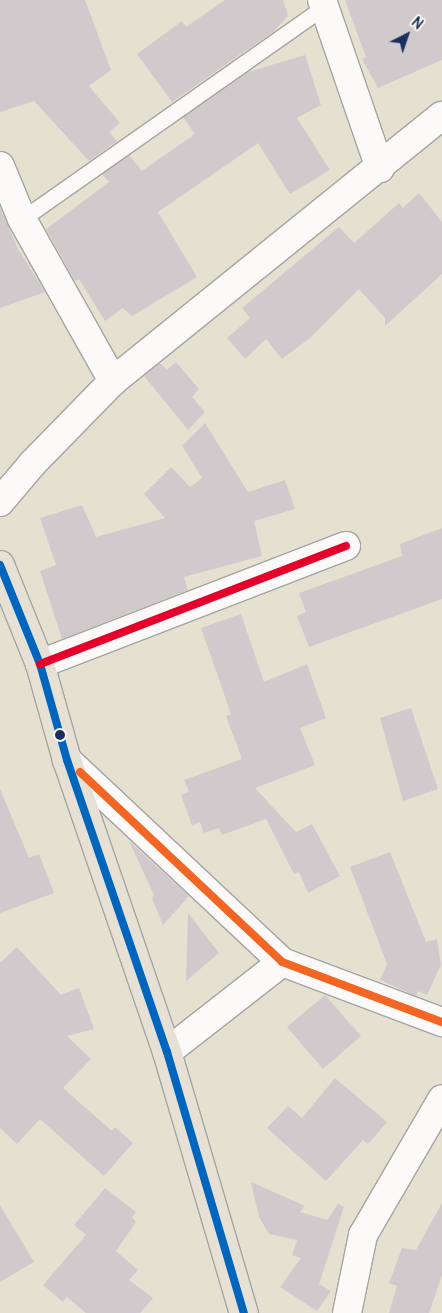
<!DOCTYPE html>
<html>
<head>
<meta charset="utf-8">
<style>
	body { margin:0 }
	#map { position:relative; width:442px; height:1313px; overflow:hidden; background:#e5e1d1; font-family:Pangolin,sans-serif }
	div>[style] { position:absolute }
	.building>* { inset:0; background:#d0cacc }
	.roads { filter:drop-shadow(1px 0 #a4a4a1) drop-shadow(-1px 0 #a4a4a1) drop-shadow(0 1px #a4a4a1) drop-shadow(0 -1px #a4a4a1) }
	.service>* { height:15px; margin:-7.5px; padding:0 7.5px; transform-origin:7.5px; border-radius:7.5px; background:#fbfaf8 }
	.minor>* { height:28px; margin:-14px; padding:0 14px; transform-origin:14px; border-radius:14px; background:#fbfaf8 }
	.trunk>* { height:28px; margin:-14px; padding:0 14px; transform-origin:14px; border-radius:14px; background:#e6e1d4 }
	.bus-1>* { height:8px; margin:-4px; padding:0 4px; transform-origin:4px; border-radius:4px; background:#0065bd }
	.bus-2>* { height:8px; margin:-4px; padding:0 4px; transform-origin:4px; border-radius:4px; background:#e4002b }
	.bus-3>* { height:8px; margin:-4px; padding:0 4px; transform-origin:4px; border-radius:4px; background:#f26522 }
	.dots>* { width:14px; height:14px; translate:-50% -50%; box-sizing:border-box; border:2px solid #fbf7ec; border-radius:50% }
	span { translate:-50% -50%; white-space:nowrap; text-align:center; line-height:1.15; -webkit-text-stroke:5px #fbf7ec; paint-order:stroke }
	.north { position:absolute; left:382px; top:10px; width:50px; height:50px; -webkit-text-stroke:4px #fbf7ec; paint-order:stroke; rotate:41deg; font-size:14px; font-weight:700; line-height:20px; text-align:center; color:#1b2f5e }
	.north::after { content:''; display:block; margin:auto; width:18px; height:22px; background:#1b2f5e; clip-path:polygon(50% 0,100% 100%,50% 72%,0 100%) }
</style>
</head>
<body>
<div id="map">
	<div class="building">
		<div style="clip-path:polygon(0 0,85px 0,111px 70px,89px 86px,120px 123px,109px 132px,117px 141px,89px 161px,34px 101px,0 112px)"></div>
		<div style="clip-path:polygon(225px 0,283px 0,288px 16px,274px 31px,172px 102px,137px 54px,182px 21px,186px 27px)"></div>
		<div style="clip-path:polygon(345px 0,442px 0,442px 60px,378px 88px,362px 59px,366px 57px)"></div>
		<div style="clip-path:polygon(305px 55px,321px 105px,297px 118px,330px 170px,290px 194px,258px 143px,158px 212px,197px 277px,132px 316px,123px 308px,105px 321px,79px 279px,75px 281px,46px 229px,109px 182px,102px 174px,129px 155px,142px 171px,195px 134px,183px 117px,248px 72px)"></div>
		<div style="clip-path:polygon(419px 193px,442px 222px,442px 274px,385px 326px,385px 318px,359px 289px,310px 338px,282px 359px,266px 339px,245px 359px,227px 338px,250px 318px,242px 308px,339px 227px,354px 243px,399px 203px,403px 208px)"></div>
		<div style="clip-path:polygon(0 208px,18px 249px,45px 292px,0 308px)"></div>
		<div style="clip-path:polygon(176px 362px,199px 389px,192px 397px,205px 412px,188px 430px,144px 376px,160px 363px,167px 370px)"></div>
		<div style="clip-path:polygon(205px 423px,248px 492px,285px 480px,295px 509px,254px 521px,262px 556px,184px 577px,188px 590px,62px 639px,40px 571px,56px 565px,40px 518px,82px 505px,96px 537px,165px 518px,144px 494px,171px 467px,190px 487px,202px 478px,182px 446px)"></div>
		<div style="clip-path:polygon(442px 528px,442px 599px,309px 647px,297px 616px,306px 612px,299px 593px,402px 556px,400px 544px)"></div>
		<div style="clip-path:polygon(241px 614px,264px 682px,307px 664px,326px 718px,300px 728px,315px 765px,255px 788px,296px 832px,312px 824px,340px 876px,308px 893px,299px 872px,294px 874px,266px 819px,222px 835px,219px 828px,204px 833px,200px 822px,192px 825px,181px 795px,189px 792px,184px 780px,242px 759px,226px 716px,231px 714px,201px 628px)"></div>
		<div style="clip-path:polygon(411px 708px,438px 789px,403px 801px,380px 718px)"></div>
		<div style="clip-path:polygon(0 789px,29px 858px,39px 854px,54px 893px,0 913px)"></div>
		<div style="clip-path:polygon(129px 841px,189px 896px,163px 925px,152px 898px,154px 895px)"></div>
		<div style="clip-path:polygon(390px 852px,426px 942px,437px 939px,441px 965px,427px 995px,418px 991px,416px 996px,380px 980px,387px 964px,350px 867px)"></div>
		<div style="clip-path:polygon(188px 913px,219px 953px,186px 981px)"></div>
		<div style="clip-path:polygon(17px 947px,61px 995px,79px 988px,94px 1029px,67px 1036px,91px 1059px,63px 1088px,112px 1131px,115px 1127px,133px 1143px,104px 1176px,40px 1119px,17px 1144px,0 1128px,0 963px)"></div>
		<div style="clip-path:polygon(325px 995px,361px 1036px,323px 1069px,287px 1027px)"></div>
		<div style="clip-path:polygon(335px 1078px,387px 1122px,368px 1144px,363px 1140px,326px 1181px,267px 1128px,288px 1106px,302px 1118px)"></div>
		<div style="clip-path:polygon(251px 1182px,305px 1206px,300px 1212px,327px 1220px,338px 1204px,344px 1207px,319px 1284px,331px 1291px,317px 1311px,280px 1287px,301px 1258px,292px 1255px,297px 1240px,269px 1234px,259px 1217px)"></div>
		<div style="clip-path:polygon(105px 1188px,136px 1212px,132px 1217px,136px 1222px,116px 1251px,138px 1270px,129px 1280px,153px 1298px,140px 1313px,86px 1313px,67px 1297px,63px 1302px,43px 1285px,86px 1235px,74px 1225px)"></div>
		<div style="clip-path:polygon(442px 1203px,442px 1275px,429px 1313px,389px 1313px,397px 1286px,389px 1283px,402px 1248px,416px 1250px)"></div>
		<div style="clip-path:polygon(0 1205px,34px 1262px,0 1282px)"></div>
	</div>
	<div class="roads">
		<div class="service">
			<div style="left:22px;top:219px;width:369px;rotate:-35.1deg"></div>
		</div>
		<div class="minor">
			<div style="left:322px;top:0;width:178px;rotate:71deg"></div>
			<div style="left:0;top:166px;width:57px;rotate:67.5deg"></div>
			<div style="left:22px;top:219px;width:186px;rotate:60.7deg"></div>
			<div style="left:0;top:502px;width:51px;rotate:-49.8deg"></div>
			<div style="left:33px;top:463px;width:115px;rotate:-45.7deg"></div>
			<div style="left:113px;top:381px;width:422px;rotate:-38.9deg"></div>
			<div style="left:40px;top:664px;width:328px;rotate:-21.1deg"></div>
			<div style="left:67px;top:760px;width:295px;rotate:43.2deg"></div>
			<div style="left:282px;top:962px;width:171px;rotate:20.6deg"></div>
			<div style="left:167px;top:1052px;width:146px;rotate:-38deg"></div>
			<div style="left:347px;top:1313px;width:80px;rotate:-78.4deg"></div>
			<div style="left:363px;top:1235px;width:157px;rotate:-59.8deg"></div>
		</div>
		<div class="trunk">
			<div style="left:0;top:565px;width:107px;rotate:68deg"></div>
			<div style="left:40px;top:664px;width:100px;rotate:74.3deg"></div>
			<div style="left:67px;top:760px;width:309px;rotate:71.1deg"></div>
			<div style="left:167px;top:1052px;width:272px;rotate:73.6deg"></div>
		</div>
	</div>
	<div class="bus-1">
		<div style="left:0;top:565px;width:107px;rotate:68deg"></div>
		<div style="left:40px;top:664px;width:100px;rotate:74.3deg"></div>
		<div style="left:67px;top:760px;width:309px;rotate:71.1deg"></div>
		<div style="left:167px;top:1052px;width:272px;rotate:73.6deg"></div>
	</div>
	<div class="bus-2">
		<div style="left:40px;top:664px;width:328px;rotate:-21.1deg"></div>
	</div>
	<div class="bus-3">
		<div style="left:80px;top:772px;width:277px;rotate:43.2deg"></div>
		<div style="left:282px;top:962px;width:171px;rotate:20.6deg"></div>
	</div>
	<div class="dots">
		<div style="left:60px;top:735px;background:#1b2f5e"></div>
	</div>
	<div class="north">N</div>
</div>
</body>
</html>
